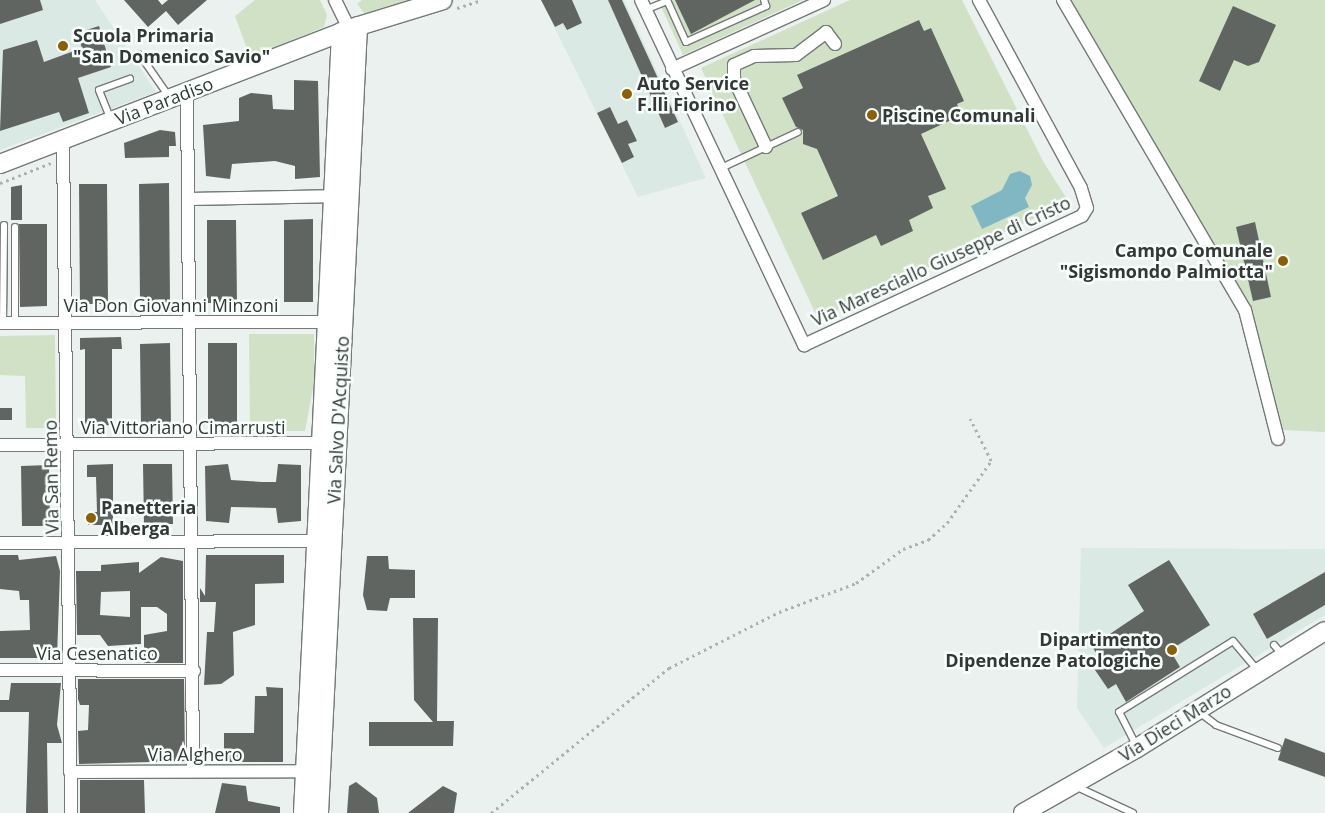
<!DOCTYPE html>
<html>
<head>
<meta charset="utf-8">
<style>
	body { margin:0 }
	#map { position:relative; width:1325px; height:813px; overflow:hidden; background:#ebf1ef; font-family:"Open Sans",sans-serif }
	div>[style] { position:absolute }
	.built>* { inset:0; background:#dae9e3 }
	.green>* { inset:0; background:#d0e1c6 }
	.water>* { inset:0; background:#80b7c3 }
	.building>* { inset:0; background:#616562 }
	.path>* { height:2.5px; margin-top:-1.25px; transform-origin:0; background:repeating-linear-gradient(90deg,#acb1b0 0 2.5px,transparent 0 6.5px) }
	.roads { filter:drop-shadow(1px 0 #747a78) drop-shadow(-1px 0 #747a78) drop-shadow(0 1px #747a78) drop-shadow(0 -1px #747a78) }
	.lane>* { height:6px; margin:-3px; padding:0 3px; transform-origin:3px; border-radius:3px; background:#fff }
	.street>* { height:12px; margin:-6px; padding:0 6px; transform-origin:6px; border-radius:6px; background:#fff }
	.secondary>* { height:18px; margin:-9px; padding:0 9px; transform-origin:9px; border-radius:9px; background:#fff }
	.dots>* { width:14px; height:14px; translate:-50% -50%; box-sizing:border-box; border:2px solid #f8fffc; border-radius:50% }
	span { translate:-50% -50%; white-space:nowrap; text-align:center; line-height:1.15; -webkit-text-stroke:5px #f8fffc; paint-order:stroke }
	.poi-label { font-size:18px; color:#343736; font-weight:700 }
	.left { translate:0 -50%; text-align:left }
	.right { translate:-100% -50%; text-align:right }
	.street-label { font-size:18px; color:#343736 }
</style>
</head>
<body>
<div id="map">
	<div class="built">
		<div style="clip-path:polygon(0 0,95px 0,156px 92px,0 150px)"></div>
		<div style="clip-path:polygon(541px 0,624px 0,706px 178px,638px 197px)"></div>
		<div style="clip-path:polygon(1081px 548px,1325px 549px,1325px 615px,1104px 748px,1077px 708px)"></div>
	</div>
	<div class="green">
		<div style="clip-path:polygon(255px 0,320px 0,327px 15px,324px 27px,250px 57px,235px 16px)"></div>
		<div style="clip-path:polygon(362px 0,410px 0,365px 14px,357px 4px)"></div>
		<div style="clip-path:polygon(658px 0,803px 0,683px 55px)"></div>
		<div style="clip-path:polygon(850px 0,962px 0,1044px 163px,1069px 202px,818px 319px,701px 68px)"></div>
		<div style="clip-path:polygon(1068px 0,1325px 0,1325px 432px,1281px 430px,1243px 271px,1252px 310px)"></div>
		<div style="clip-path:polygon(249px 334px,314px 334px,314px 382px,305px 431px,250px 431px)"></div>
		<div style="clip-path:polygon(55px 335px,56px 428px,26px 428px,25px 376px,0 375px,0 336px)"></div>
	</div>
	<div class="water">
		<div style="clip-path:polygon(1020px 171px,1030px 176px,1032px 185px,1025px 198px,1029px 207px,982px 229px,971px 206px,1002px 190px,1010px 174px)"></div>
	</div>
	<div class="building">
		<div style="clip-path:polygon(0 0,40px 0,43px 10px,0 24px)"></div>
		<div style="clip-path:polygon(124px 0,158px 0,162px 5px,168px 0,207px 0,178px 25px,166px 11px,148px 27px)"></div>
		<div style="clip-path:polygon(541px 0,572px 0,582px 23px,567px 30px,563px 23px,555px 27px)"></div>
		<div style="clip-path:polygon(608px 0,622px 0,678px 122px,665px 128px)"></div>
		<div style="clip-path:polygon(675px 0,755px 0,691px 34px)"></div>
		<div style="clip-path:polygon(1233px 6px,1276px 25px,1259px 62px,1248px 66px,1234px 60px,1220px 91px,1199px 81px)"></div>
		<div style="clip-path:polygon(919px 20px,924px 31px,931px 28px,964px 101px,957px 104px,962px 115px,921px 134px,946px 189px,928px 196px,933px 208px,909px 220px,913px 231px,881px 246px,876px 235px,823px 260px,801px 213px,838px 196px,817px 149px,803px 144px,803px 130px,796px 127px,782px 98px,803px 88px,797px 75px)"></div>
		<div style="clip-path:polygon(99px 26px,111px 67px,78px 78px,89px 113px,63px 122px,59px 112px,0 131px,3px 50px,37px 40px,44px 62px,82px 48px,77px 33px)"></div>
		<div style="clip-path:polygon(294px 80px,318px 81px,320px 177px,295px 179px,295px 166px,275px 161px,232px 164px,230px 179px,206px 176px,203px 125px,239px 121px,239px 98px,251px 93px,272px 95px,273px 109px,294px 110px)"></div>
		<div style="clip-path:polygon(610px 107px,618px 124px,627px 120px,637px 141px,628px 144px,634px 157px,622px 163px,597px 113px)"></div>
		<div style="clip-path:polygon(160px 130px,175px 132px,176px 146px,169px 146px,169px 157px,125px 158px,124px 143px)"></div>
		<div style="clip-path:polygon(169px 183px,170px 303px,140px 303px,139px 184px)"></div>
		<div style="clip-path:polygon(79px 184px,107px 184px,108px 304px,80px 304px)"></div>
		<div style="clip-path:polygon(22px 185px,22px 220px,11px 220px,11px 187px)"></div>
		<div style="clip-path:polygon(313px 219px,313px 302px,284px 302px,284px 220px)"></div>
		<div style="clip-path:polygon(207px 220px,236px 220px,237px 303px,207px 303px)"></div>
		<div style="clip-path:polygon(1255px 222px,1271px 297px,1253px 301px,1236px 227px)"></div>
		<div style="clip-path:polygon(19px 224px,47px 224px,47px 306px,20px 307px)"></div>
		<div style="clip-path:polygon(121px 337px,122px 349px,112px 349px,112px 425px,85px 426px,85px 349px,80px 350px,80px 338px)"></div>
		<div style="clip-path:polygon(170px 343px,171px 426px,141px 426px,140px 344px)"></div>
		<div style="clip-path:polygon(208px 343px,237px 343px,237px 425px,208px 425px)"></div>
		<div style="clip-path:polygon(0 408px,12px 408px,12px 420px,0 420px)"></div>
		<div style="clip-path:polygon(113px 464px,113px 525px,88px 525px,88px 512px,97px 512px,96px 477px,87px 477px,87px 465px)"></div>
		<div style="clip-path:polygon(143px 464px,172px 464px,173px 524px,144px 524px)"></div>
		<div style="clip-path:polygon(228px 464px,231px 480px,262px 482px,276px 482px,278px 464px,301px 465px,301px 521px,278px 523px,276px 508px,231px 507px,229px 523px,206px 521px,205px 466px)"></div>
		<div style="clip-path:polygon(49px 465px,50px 526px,22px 526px,21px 466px)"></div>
		<div style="clip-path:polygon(0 555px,18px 555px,19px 560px,56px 556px,60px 571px,57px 658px,0 658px,0 631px,30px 630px,29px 600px,20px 600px,19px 591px,0 589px)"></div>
		<div style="clip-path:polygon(206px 555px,284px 555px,284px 583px,255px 584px,255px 625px,233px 632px,234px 675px,221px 684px,204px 685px,207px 632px,214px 632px,216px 602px,200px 602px,200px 588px,205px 596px)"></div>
		<div style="clip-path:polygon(367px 556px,388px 556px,389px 569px,415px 570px,415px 598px,390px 598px,387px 611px,367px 610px,363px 595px)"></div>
		<div style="clip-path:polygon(evenodd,161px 557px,183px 561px,183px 663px,144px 663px,144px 635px,167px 631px,167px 614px,157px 607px,141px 607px,141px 644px,108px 646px,100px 635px,77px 635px,76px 571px,101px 571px,101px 565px,139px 562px,139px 573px,161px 557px,130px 591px,130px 617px,100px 615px,101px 592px,130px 591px)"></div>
		<div style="clip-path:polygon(1169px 560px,1210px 625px,1170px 650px,1180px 667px,1126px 702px,1116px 684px,1108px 689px,1095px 670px,1103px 665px,1092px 646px,1144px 611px,1128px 585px)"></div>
		<div style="clip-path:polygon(1325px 572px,1325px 605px,1267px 639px,1253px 614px)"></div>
		<div style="clip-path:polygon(413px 618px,438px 618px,437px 721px,454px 721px,453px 746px,369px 746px,369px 722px,433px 722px,414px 700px)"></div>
		<div style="clip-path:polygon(78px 679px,184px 679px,185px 761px,79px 764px,78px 731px,88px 730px,89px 705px,80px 705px,78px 699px)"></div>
		<div style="clip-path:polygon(11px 683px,61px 683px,57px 725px,62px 743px,47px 743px,48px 813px,26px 813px,29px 712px,0 712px,0 700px,9px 700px)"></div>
		<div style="clip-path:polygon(266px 687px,283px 688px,283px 762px,224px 762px,224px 733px,254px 733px,255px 696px,267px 696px)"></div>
		<div style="clip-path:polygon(1285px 738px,1325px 753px,1325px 777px,1278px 760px)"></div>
		<div style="clip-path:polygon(80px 780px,144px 780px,145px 813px,80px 813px)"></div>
		<div style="clip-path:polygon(356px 782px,377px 798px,379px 813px,347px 813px,349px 786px)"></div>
		<div style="clip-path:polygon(222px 783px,246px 786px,248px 801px,280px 807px,280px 813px,215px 813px)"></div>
		<div style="clip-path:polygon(443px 786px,457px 793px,454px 813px,408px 813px)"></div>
	</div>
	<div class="path">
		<div style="left:457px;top:8px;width:26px;rotate:-18deg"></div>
		<div style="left:0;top:183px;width:55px;rotate:-21.4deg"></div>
		<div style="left:491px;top:813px;width:230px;rotate:-39.2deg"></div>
		<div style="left:669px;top:668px;width:123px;rotate:-27deg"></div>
		<div style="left:779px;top:612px;width:82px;rotate:-20.6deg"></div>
		<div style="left:856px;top:583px;width:58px;rotate:-35.9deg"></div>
		<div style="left:903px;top:549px;width:27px;rotate:-20deg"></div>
		<div style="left:928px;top:540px;width:25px;rotate:-42deg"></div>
		<div style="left:947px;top:523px;width:76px;rotate:-54.6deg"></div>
		<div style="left:991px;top:461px;width:47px;rotate:-116.6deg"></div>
	</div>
	<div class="roads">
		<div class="lane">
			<div style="left:667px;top:0;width:46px;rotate:65.7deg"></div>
			<div style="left:686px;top:42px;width:88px;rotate:-24.2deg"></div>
			<div style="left:766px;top:6px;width:6px;rotate:-108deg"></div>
			<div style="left:645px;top:10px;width:24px;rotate:-22deg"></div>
			<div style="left:140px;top:55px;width:52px;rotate:55.1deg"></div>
			<div style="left:111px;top:120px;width:32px;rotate:-112deg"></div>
			<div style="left:99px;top:90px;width:33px;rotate:-20deg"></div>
			<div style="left:719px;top:169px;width:87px;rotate:-25.1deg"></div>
			<div style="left:15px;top:227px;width:96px;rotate:90deg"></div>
			<div style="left:3px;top:323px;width:98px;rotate:-89.4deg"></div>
			<div style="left:1274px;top:645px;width:13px;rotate:48deg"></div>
			<div style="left:1199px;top:712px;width:21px;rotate:37deg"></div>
			<div style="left:1216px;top:725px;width:66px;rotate:20.4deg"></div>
			<div style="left:1137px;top:747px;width:39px;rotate:-117deg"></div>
			<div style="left:1119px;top:712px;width:134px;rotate:-31.9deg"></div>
			<div style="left:1233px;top:641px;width:38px;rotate:50deg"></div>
			<div style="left:1075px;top:786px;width:64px;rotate:25deg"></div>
		</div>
		<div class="street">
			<div style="left:335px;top:0;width:32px;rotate:64deg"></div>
			<div style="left:641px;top:0;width:382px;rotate:64.7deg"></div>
			<div style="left:804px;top:345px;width:306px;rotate:-24.9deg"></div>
			<div style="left:1082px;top:216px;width:9px;rotate:-58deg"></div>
			<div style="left:1087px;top:208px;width:21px;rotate:-107deg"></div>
			<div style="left:1081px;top:188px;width:214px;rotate:-118.5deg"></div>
			<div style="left:1063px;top:0;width:359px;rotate:59.6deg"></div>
			<div style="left:1245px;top:310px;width:133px;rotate:75.7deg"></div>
			<div style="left:672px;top:69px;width:167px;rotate:-24.4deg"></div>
			<div style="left:187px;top:92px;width:679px;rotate:89.49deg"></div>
			<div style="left:63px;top:140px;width:673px;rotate:89.32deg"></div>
			<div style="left:766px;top:147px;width:75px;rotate:-115.2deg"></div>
			<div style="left:734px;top:79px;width:14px;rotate:-90deg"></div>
			<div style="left:734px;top:65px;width:22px;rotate:-24deg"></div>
			<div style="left:754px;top:56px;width:42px;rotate:-1.4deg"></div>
			<div style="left:796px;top:55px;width:38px;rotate:-37deg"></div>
			<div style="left:826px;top:32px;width:15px;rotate:53deg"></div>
			<div style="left:189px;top:199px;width:153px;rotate:-1.1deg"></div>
			<div style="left:0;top:323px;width:335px;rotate:-0.2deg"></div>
			<div style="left:0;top:445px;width:327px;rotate:-0.4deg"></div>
			<div style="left:0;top:543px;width:325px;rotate:-0.4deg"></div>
			<div style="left:0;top:670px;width:194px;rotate:0.3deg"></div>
			<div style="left:70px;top:772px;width:242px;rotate:-0.2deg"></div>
		</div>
		<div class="secondary">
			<div style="left:0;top:164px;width:374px;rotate:-21.1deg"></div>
			<div style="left:349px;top:29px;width:98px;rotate:-17.1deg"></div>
			<div style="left:303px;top:813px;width:782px;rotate:-87.21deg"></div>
			<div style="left:319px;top:813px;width:788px;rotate:-87.16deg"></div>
			<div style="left:1023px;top:813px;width:131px;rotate:-29.7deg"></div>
			<div style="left:1137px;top:748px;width:221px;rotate:-31.9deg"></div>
		</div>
	</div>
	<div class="dots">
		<div style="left:63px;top:46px;background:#8c5f03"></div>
		<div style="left:627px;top:94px;background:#8c5f03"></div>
		<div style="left:872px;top:115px;background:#8c5f03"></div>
		<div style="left:1283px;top:261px;background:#8c5f03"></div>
		<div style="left:91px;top:518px;background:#8c5f03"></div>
		<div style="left:1172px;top:650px;background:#8c5f03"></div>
	</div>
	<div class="poi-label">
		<span class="left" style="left:73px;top:46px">Scuola Primaria<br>"San Domenico Savio"</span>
		<span class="left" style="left:637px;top:94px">Auto Service<br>F.lli Fiorino</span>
		<span class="left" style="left:882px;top:115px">Piscine Comunali</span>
		<span class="right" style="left:1273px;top:261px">Campo Comunale<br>"Sigismondo Palmiotta"</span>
		<span class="left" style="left:101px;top:518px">Panetteria<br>Alberga</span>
		<span class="right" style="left:1161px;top:650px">Dipartimento<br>Dipendenze Patologiche</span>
	</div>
	<div class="street-label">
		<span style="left:164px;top:101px;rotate:-21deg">Via Paradiso</span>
		<span style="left:941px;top:261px;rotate:-25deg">Via Maresciallo Giuseppe di Cristo</span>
		<span style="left:171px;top:305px">Via Don Giovanni Minzoni</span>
		<span style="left:338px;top:420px;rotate:-87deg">Via Salvo D'Acquisto</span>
		<span style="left:183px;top:427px">Via Vittoriano Cimarrusti</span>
		<span style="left:51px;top:477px;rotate:-91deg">Via San Remo</span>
		<span style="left:97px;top:653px">Via Cesenatico</span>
		<span style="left:1175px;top:723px;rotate:-32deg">Via Dieci Marzo</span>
		<span style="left:195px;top:754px">Via Alghero</span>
	</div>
</div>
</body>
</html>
